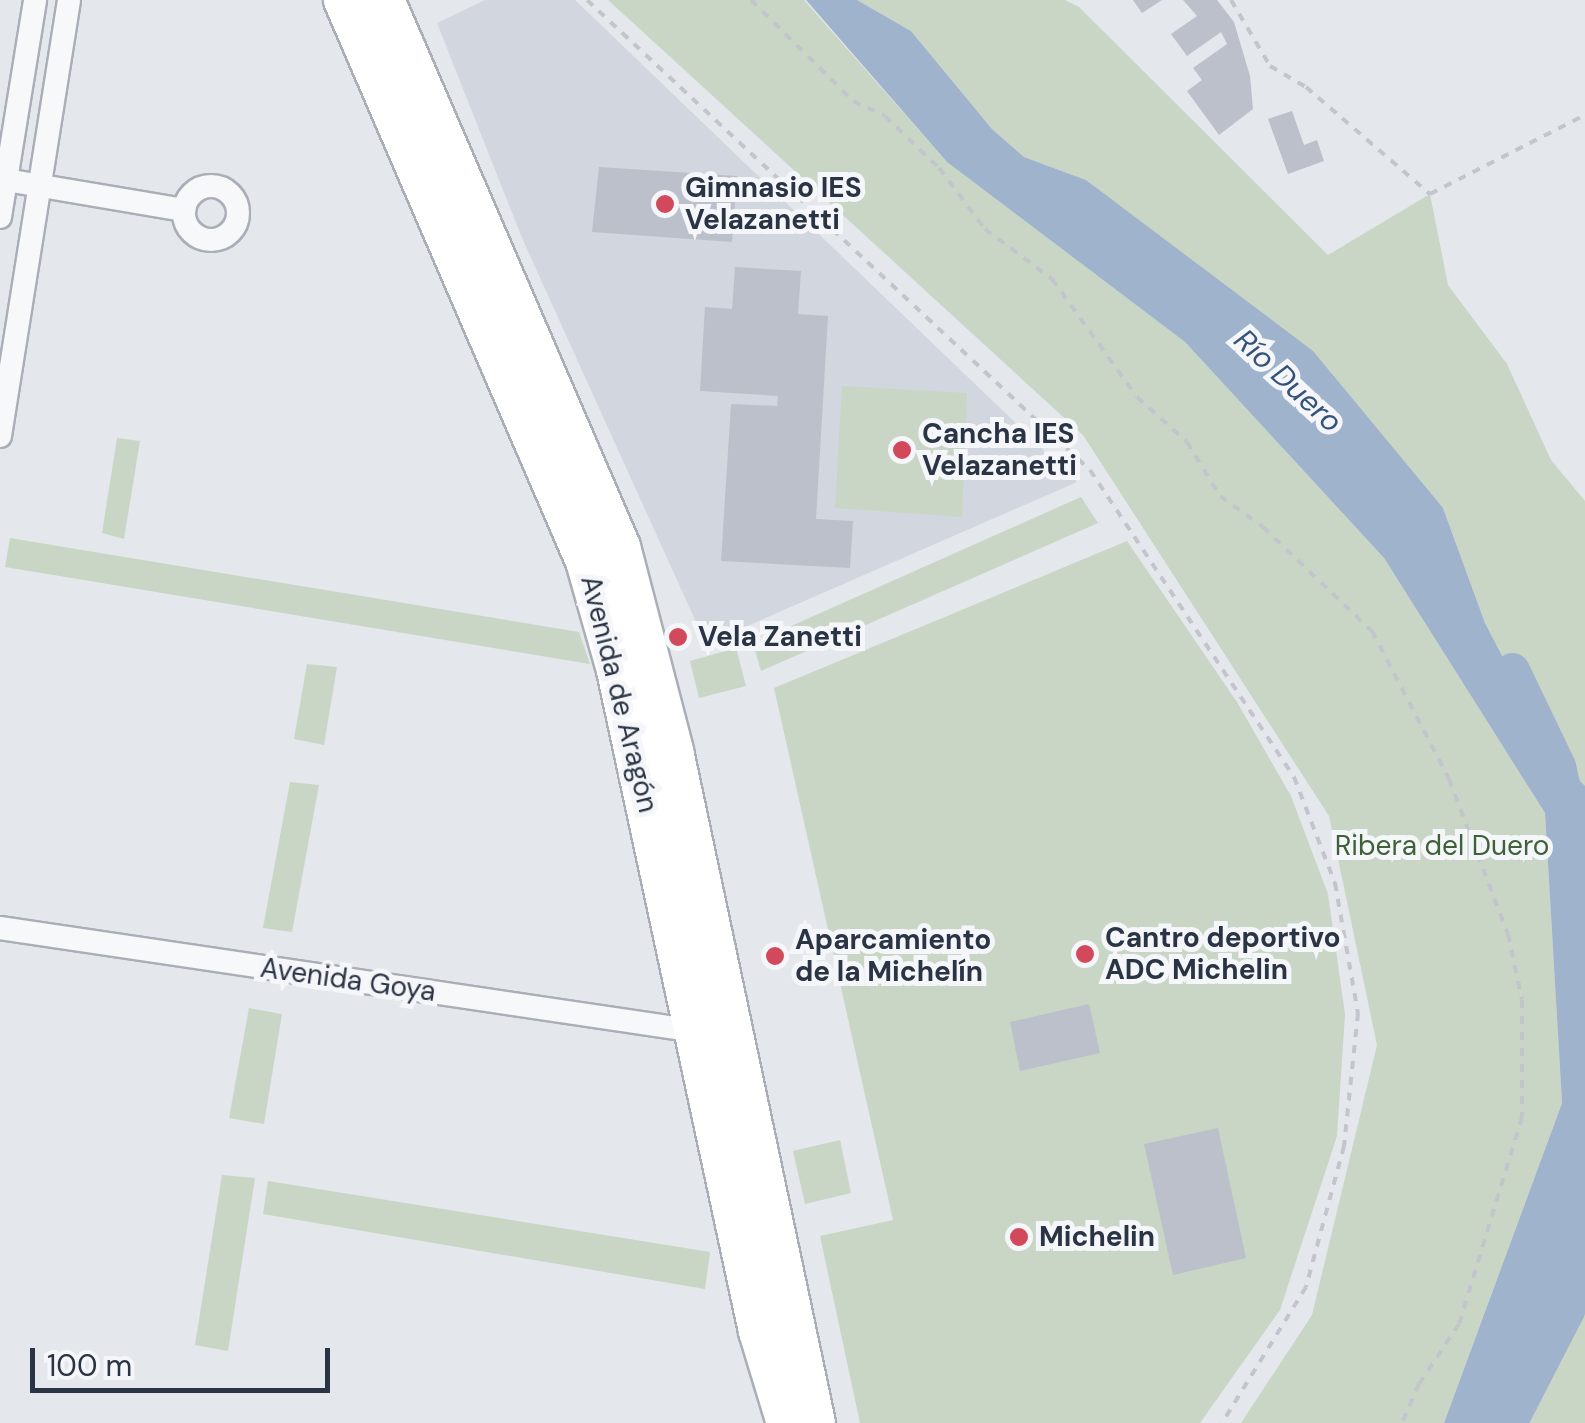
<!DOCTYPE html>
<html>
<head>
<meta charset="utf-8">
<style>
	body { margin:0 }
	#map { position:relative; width:1585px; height:1423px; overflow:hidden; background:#e4e7ec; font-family:"DM Sans",sans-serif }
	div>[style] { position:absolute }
	.built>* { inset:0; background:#d2d6de }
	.green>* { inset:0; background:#c9d6c5 }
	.water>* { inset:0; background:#9fb4cc }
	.river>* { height:35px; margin:-17.5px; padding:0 17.5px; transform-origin:17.5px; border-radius:17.5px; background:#9fb4cc }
	.building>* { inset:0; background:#bbc0ca }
	.path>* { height:4px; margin-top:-2px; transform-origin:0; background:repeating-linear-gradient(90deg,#c2c5cb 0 8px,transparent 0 16px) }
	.roads { filter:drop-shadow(2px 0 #a9aeb7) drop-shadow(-2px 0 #a9aeb7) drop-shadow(0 2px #a9aeb7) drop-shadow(0 -2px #a9aeb7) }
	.street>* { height:22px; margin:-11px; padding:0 11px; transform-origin:11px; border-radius:11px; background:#f7f8fa }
	.street>.ring { margin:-11px; padding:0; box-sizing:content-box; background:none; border:22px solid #f7f8fa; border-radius:50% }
	.highway>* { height:40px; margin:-20px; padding:0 20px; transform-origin:20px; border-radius:20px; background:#fff }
	.dots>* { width:28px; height:28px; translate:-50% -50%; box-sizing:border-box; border:5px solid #f4f6f9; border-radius:50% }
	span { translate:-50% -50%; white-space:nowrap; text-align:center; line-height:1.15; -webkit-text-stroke:10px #f4f6f9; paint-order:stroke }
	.poi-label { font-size:28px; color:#2b3445; font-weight:700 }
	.left { translate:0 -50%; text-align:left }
	.street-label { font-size:28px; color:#2b3445 }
	.park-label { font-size:28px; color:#3f6138 }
	.water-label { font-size:30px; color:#34527a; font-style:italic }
	.scale { position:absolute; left:30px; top:1348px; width:300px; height:45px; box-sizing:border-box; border:5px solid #2b3445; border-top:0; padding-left:12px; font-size:30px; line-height:35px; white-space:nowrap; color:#2b3445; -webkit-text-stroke:8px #f4f6f9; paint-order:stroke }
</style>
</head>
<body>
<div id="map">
	<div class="built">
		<div style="clip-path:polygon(485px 0,575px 0,1077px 482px,706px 644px,522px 238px,437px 23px)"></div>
	</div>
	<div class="green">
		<div style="clip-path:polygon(608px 0,804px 0,947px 162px,1185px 342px,1384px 558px,1545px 813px,1562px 1103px,1444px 1423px,1241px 1423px,1312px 1315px,1377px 1045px,1329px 816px,1083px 435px)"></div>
		<div style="clip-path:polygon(857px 0,1065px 0,1079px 7px,1328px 255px,1430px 194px,1448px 285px,1507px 364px,1551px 460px,1585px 501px,1585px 788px,1558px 766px,1485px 623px,1443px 508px,1086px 180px,1024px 157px,992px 129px,911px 31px)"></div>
		<div style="clip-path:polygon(842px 386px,967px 393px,962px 517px,835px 508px)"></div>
		<div style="clip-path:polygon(117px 438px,140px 441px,124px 539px,102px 533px)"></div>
		<div style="clip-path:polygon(1081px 497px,1098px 523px,761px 671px,753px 643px)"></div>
		<div style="clip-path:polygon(10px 538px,579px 632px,590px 664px,5px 567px)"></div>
		<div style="clip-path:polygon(1127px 541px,1237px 702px,1291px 796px,1328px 894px,1345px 1014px,1337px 1136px,1280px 1310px,1200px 1423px,860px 1423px,820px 1236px,893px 1220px,774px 688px)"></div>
		<div style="clip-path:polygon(736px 648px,746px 686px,699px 698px,690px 661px)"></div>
		<div style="clip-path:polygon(307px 664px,337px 667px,324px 745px,294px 739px)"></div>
		<div style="clip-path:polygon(290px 782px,319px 785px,292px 932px,263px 928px)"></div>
		<div style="clip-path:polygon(249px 1008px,282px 1014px,264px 1124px,229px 1118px)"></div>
		<div style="clip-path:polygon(840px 1140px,851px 1193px,805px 1204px,793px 1151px)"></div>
		<div style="clip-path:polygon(222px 1175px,255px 1178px,228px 1351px,195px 1345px)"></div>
		<div style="clip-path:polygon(268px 1181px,710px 1252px,705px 1289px,263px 1214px)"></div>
		<div style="clip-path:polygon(1585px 1221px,1585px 1423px,1509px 1423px,1579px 1267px)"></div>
	</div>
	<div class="water">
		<div style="clip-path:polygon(806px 0,857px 0,911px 31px,992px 129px,1024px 157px,1086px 180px,1313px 351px,1443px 508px,1485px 623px,1554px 756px,1585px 786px,1585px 1221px,1567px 1310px,1509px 1423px,1444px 1423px,1562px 1103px,1545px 813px,1384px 558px,1185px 342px,947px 162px)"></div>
	</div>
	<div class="river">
		<div style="left:1512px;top:670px;width:106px;rotate:64.4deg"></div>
		<div style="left:1558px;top:766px;width:122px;rotate:77.2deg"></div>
		<div style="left:1509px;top:1423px;width:127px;rotate:-62.8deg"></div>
		<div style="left:1567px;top:1310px;width:91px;rotate:-78.6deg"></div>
	</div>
	<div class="building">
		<div style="clip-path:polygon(1133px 0,1162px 0,1142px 13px)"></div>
		<div style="clip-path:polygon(1183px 0,1217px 0,1234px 22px,1250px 76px,1253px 109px,1219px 135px,1187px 91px,1202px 80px,1193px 68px,1227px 44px,1221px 32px,1187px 56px,1171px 34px,1197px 16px)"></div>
		<div style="clip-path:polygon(1292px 111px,1304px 145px,1317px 140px,1324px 161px,1288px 174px,1268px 119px)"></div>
		<div style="clip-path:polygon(599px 167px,737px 176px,732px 242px,592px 232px)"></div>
		<div style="clip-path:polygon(735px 267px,801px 271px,798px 314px,828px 316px,816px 519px,853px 521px,850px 568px,721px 561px,731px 404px,777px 406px,778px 396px,700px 391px,705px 307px,732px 309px)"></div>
		<div style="clip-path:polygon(1089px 1004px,1100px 1053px,1020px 1071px,1010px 1022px)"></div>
		<div style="clip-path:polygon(1218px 1128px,1246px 1258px,1173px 1275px,1144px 1144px)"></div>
	</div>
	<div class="path">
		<div style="left:587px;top:0;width:688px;rotate:43.06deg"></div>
		<div style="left:1090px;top:470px;width:369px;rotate:56.4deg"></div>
		<div style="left:1294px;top:777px;width:114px;rotate:68.9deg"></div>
		<div style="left:1335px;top:883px;width:132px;rotate:80deg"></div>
		<div style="left:1358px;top:1013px;width:134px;rotate:96deg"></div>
		<div style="left:1344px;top:1146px;width:146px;rotate:105.1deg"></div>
		<div style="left:1306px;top:1287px;width:160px;rotate:121.7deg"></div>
		<div style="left:751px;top:0;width:144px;rotate:44.7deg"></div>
		<div style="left:853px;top:101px;width:35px;rotate:25deg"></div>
		<div style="left:885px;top:116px;width:75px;rotate:43.9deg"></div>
		<div style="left:939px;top:168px;width:76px;rotate:53deg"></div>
		<div style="left:985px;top:229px;width:84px;rotate:36.7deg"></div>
		<div style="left:1052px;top:279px;width:145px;rotate:54.2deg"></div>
		<div style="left:1137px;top:397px;width:67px;rotate:42deg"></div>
		<div style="left:1187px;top:442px;width:63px;rotate:58.6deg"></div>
		<div style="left:1220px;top:496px;width:53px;rotate:35.8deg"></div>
		<div style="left:1263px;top:527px;width:151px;rotate:43.7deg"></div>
		<div style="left:1372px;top:631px;width:167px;rotate:62.5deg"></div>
		<div style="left:1449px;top:779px;width:166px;rotate:69.2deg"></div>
		<div style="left:1508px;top:934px;width:67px;rotate:78deg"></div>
		<div style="left:1522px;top:1000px;width:117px;rotate:90deg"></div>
		<div style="left:1522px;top:1117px;width:216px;rotate:106.9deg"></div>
		<div style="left:1459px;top:1324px;width:72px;rotate:123.7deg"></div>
		<div style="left:1419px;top:1384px;width:43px;rotate:113.6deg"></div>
		<div style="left:1231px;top:0;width:77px;rotate:59.4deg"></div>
		<div style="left:1270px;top:66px;width:42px;rotate:30.3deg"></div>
		<div style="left:1306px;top:87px;width:164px;rotate:40.8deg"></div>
		<div style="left:1430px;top:194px;width:174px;rotate:-27deg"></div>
	</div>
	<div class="roads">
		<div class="street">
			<div style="left:0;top:179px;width:187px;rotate:9.6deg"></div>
			<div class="ring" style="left:184px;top:186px;width:32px;height:32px"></div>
			<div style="left:0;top:217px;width:220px;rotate:-80.8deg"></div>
			<div style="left:0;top:436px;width:441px;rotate:-81deg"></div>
			<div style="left:0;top:928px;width:704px;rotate:8.42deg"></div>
			<div style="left:696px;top:1031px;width:8px;rotate:67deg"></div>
		</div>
		<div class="highway">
			<div style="left:344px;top:0;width:611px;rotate:66.67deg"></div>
			<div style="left:586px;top:561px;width:113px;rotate:74.1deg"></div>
			<div style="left:617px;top:670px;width:676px;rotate:77.88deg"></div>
			<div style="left:759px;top:1331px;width:96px;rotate:73.1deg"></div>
			<div style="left:384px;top:0;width:596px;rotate:66.66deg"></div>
			<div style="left:620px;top:547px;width:211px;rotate:75.4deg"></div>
			<div style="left:673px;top:751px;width:687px;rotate:78.07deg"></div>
		</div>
	</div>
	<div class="dots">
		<div style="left:665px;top:204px;background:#d1495b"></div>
		<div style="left:902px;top:450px;background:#d1495b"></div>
		<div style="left:678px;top:637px;background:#d1495b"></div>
		<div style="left:1085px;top:954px;background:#d1495b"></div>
		<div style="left:775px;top:956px;background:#d1495b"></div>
		<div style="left:1019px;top:1237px;background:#d1495b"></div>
	</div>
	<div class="poi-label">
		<span class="left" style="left:685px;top:204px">Gimnasio IES<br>Velazanetti</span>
		<span class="left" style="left:922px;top:450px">Cancha IES<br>Velazanetti</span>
		<span class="left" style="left:698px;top:637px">Vela Zanetti</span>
		<span class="left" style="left:1105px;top:954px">Cantro deportivo<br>ADC Michelin</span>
		<span class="left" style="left:795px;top:956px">Aparcamiento<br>de la Michelín</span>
		<span class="left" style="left:1039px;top:1237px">Michelin</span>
	</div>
	<div class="street-label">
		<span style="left:619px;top:694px;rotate:76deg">Avenida de Aragón</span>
		<span style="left:348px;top:980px;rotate:8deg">Avenida Goya</span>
	</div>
	<div class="park-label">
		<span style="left:1442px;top:846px">Ribera del Duero</span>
	</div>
	<div class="water-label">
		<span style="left:1288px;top:381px;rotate:43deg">Río Duero</span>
	</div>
	<div class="scale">100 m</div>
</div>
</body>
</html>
